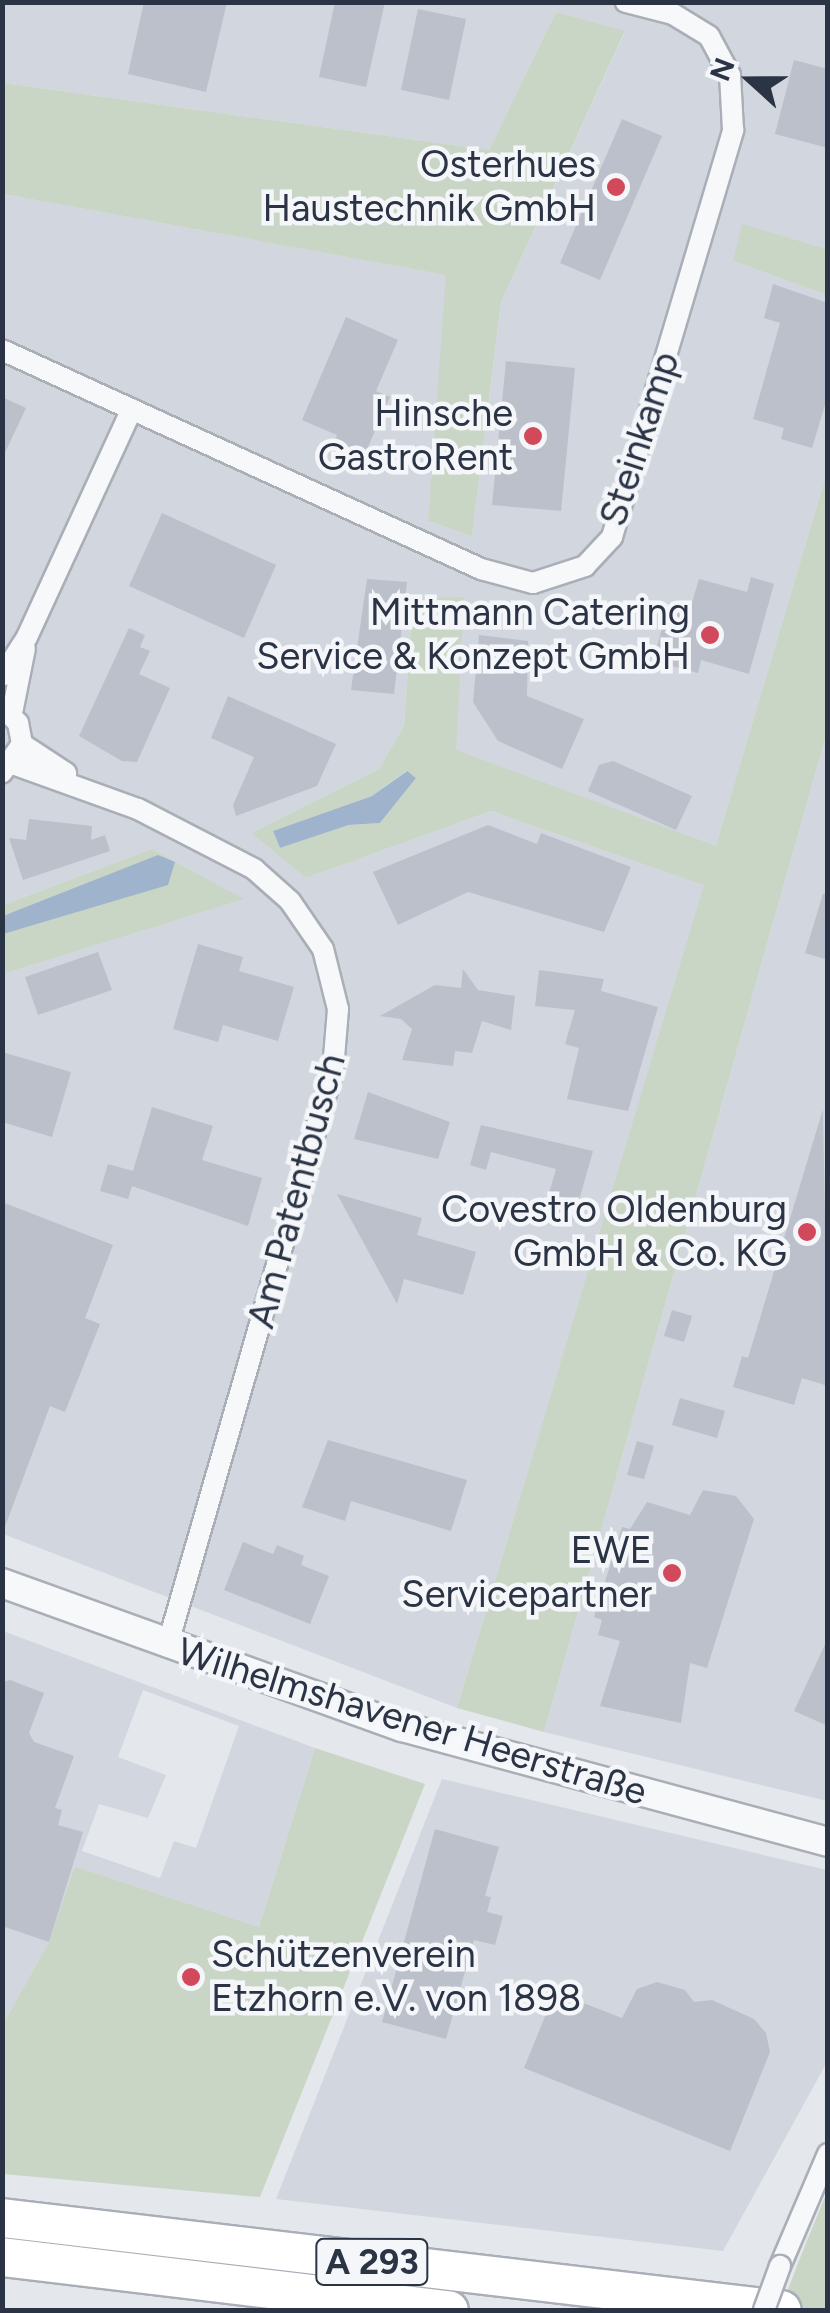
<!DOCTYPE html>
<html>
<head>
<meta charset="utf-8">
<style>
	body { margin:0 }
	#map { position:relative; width:830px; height:2313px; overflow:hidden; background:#e4e7ec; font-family:Figtree,sans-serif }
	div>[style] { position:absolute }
	.built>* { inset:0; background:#d2d6de }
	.green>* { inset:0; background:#c9d6c5 }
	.water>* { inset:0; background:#9fb4cc }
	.building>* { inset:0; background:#bbc0ca }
	.roads { filter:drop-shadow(2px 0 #a9aeb7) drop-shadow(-2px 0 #a9aeb7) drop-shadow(0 2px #a9aeb7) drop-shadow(0 -2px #a9aeb7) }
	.minor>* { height:20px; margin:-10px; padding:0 10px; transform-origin:10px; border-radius:10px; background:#f7f8fa }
	.tertiary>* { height:28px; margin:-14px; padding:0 14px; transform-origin:14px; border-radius:14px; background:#f7f8fa }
	.motorway>* { height:38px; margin:-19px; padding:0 19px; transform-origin:19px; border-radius:19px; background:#fff }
	.bridges { filter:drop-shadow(2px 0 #a9aeb7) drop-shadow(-2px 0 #a9aeb7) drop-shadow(0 2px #a9aeb7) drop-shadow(0 -2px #a9aeb7) }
	.minor-bridge>* { height:20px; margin:-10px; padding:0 10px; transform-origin:10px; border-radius:10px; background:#f7f8fa }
	.dots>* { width:28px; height:28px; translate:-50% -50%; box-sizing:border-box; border:5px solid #f4f6f9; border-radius:50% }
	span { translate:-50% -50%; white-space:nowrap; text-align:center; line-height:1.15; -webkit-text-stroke:9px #f4f6f9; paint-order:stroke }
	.shield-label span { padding:2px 8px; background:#f4f6f9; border:2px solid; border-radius:8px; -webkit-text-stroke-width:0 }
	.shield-label { font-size:35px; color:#2b3445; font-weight:700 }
	.poi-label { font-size:38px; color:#2b3445 }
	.right { translate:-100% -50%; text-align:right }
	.left { translate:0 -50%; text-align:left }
	.street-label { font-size:38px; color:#2b3445 }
	.frame { position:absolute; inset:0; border:5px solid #2b3445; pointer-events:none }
	.north { position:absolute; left:700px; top:30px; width:100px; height:100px; -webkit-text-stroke:8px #f4f6f9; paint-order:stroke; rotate:291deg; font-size:28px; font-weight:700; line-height:40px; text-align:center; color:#2b3445 }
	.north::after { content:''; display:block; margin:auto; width:35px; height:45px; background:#2b3445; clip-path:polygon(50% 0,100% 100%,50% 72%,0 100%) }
</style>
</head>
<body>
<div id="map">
	<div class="built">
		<div style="clip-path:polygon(3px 3px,827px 3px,827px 249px,743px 225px,733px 261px,827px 295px,827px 472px,716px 847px,455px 750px,464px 598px,413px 599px,404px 726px,379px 769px,253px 833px,306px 878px,491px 811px,705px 885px,457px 1708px,3px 1534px,3px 974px,243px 899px,152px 849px,3px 905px,3px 194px,447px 275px,428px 521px,472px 536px,501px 302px,625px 32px,556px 12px,489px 150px,3px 83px)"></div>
		<div style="clip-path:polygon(827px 732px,827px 1801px,544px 1732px)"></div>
		<div style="clip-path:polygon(evenodd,3px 1631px,315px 1748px,259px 1927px,76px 1868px,49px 1942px,3px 2024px,3px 1631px,143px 1690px,239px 1726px,196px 1848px,174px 1841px,160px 1878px,82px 1851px,99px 1804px,148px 1818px,166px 1775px,118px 1757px,143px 1690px)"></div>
		<div style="clip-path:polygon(442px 1779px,827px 1870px,827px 2062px,723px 2251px,276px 2199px)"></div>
	</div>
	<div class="green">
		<div style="clip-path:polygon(556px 12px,625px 31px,501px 302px,472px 536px,428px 521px,446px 275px,3px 194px,3px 83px,489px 150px)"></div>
		<div style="clip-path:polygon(742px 224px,827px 249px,827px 295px,733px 261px)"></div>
		<div style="clip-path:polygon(evenodd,827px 472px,827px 732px,544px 1732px,457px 1708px,704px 885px,491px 811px,306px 878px,252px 833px,379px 769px,404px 726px,413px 599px,464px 597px,456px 750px,716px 846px,827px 472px,406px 771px,416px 778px,380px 823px,349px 825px,280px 848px,273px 831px,372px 796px,406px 771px)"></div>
		<div style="clip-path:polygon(152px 849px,244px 899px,3px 974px,2px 934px,63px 895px,3px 916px,3px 905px)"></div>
		<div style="clip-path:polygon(315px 1748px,425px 1784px,260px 2197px,3px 2174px,3px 2024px,49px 1942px,75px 1867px,259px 1927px)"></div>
		<div style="clip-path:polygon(827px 2192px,827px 2310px,780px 2310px,804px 2248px)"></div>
	</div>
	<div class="water">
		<div style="clip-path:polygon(407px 771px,416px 778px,380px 823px,349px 825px,280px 848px,273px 831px,372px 796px)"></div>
		<div style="clip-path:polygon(158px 855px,175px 862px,168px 885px,3px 934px,3px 916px)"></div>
	</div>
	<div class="building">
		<div style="clip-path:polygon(144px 2px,227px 2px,206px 92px,128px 74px)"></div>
		<div style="clip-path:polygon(335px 2px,385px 2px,366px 87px,319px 77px)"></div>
		<div style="clip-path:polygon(418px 9px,466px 19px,449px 100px,401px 90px)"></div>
		<div style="clip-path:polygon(794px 60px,828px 69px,828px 148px,775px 134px)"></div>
		<div style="clip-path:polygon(622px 119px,662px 136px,600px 280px,560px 263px)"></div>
		<div style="clip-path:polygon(773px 284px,828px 303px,828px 395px,812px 448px,781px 439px,784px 428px,753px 419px,780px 323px,764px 318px)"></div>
		<div style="clip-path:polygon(346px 317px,398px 340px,376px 391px,390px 397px,363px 458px,333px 444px,337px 435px,302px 420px)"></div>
		<div style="clip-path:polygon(506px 361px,575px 368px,561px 511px,492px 505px)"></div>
		<div style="clip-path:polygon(2px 397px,26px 408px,2px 459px)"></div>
		<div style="clip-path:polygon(162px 513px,276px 565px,244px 638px,129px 586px)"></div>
		<div style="clip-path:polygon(751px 577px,774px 584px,749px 674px,701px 660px,698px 673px,653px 661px,669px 603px,690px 609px,699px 579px,747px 592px)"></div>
		<div style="clip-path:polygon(367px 579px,407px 582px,394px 694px,351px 690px)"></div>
		<div style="clip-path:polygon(129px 628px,145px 635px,140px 647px,150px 651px,139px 674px,170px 688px,137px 762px,122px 761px,79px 736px)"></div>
		<div style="clip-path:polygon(479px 635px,528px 641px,527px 696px,584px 719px,562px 769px,498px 741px,473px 702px)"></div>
		<div style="clip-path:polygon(228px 696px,336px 744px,317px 786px,236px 816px,233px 805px,254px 757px,211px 738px)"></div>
		<div style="clip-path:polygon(613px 761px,692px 796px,676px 830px,588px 791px,599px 765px)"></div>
		<div style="clip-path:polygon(29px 819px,92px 826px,91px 840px,105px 835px,110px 851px,23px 880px,9px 838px,26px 840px)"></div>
		<div style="clip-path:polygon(488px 825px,537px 844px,541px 833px,631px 867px,604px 932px,468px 892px,398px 925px,373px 872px)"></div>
		<div style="clip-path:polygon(823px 894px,828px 894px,828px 960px,805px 953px)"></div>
		<div style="clip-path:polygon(198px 944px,243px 957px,239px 971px,294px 987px,278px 1041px,223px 1025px,218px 1042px,173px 1029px)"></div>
		<div style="clip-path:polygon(98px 952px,112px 990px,38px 1015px,25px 977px)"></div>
		<div style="clip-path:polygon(463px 969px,478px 990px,515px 996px,511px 1030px,482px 1021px,472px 1053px,455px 1051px,453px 1066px,402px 1060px,412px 1029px,401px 1019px,380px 1016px,435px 985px,461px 988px)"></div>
		<div style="clip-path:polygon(539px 970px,604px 979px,601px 991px,658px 1007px,628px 1111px,567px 1099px,579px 1048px,565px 1044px,575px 1010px,535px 1006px)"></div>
		<div style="clip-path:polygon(2px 1052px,71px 1072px,52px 1137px,2px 1122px)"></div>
		<div style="clip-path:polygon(368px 1092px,450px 1122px,438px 1159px,354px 1139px)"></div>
		<div style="clip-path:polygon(152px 1107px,213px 1126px,202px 1160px,262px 1178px,248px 1226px,132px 1186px,128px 1199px,100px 1191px,108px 1164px,133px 1171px)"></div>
		<div style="clip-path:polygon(823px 1109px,828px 1386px,802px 1378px,794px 1405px,733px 1387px,742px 1356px,748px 1358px)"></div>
		<div style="clip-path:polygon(481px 1125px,593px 1151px,572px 1225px,542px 1217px,556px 1169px,491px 1152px,486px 1170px,470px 1165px)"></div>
		<div style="clip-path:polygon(337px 1194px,422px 1218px,417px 1235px,476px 1252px,463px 1295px,404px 1279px,397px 1304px)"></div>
		<div style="clip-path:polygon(2px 1202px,113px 1245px,85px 1318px,100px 1324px,65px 1412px,50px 1406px,3px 1532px)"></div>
		<div style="clip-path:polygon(672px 1310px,692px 1316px,684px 1342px,664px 1336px)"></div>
		<div style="clip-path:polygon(680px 1398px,725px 1411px,717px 1438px,672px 1425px)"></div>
		<div style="clip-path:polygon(328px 1440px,467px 1480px,451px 1531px,351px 1501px,345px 1521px,302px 1507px)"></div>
		<div style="clip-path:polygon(637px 1441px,654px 1446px,644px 1479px,627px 1475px)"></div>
		<div style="clip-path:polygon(703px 1490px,736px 1496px,754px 1519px,707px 1668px,690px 1663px,681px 1723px,600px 1706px,620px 1641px,598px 1635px,602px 1620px,594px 1617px,622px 1527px,630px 1529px,647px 1502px,690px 1515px)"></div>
		<div style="clip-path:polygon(243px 1542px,273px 1554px,277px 1545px,304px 1556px,301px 1565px,329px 1576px,310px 1624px,224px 1590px)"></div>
		<div style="clip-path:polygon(828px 1638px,828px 1726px,794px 1711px)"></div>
		<div style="clip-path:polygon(10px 1680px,44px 1693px,29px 1733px,34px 1742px,74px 1756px,55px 1808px,62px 1810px,58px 1825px,83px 1832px,49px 1942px,2px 1926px,2px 1682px)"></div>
		<div style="clip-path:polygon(435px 1829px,499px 1847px,485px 1896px,491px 1897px,487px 1912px,503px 1916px,495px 1945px,474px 1940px,446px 2039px,382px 2022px)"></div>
		<div style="clip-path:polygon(657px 1982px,685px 1990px,694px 2002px,712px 2000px,754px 2019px,766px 2033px,770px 2052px,730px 2151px,524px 2068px,555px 1992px,622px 2018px,637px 1989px)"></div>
	</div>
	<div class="roads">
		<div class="minor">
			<div style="left:2px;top:350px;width:527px;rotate:24.57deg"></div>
			<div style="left:481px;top:569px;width:54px;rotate:15.1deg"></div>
			<div style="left:533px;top:583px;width:55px;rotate:-18.1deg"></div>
			<div style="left:585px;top:566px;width:40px;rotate:-47deg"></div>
			<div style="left:612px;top:537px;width:425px;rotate:-73.4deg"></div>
			<div style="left:733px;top:130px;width:55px;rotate:-93.1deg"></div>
			<div style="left:730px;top:75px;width:44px;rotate:-118.3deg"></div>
			<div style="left:709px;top:36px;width:42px;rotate:-148.6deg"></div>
			<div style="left:673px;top:14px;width:49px;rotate:-165.7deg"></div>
			<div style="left:2px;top:676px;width:46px;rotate:-57.3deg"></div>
			<div style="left:27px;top:637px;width:251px;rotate:-65.3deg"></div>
			<div style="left:2px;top:707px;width:23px;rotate:45deg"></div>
			<div style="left:18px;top:723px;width:21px;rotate:79deg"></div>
			<div style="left:22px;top:744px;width:35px;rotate:125deg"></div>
			<div style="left:12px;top:713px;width:66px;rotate:-78.7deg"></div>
			<div style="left:22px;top:744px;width:53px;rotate:33.4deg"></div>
			<div style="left:13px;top:764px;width:133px;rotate:19.8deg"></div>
			<div style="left:138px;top:809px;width:131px;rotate:27.3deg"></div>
			<div style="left:254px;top:869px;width:48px;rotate:41.6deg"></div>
			<div style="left:290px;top:901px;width:58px;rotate:55.5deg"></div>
			<div style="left:323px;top:949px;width:62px;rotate:76deg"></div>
			<div style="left:338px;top:1009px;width:61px;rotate:94.7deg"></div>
			<div style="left:333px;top:1070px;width:600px;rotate:106.05deg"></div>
			<div style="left:780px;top:2266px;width:122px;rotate:-66.8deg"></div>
		</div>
		<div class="tertiary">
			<div style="left:2px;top:1583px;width:425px;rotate:19.8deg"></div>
			<div style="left:402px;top:1727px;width:441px;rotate:15.1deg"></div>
		</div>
		<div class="motorway">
			<div style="left:2px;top:2218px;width:785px;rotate:6.73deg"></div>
			<div style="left:2px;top:2257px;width:450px;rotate:6.8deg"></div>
		</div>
	</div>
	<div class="bridges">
		<div class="minor-bridge">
			<div style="left:764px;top:2310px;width:47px;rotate:-70deg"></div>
		</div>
	</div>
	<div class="dots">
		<div style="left:616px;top:187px;background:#d1495b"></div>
		<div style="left:533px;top:436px;background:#d1495b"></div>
		<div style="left:710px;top:635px;background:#d1495b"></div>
		<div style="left:807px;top:1232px;background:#d1495b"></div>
		<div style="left:672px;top:1573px;background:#d1495b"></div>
		<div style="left:191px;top:1977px;background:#d1495b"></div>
	</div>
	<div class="shield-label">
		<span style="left:372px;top:2262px">A 293</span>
	</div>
	<div class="poi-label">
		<span class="right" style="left:596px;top:187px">Osterhues<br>Haustechnik GmbH</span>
		<span class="right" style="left:513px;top:436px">Hinsche<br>GastroRent</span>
		<span class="right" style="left:690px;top:635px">Mittmann Catering<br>Service &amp; Konzept GmbH</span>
		<span class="right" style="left:787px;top:1232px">Covestro Oldenburg<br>GmbH &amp; Co. KG</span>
		<span class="right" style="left:652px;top:1573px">EWE<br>Servicepartner</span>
		<span class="left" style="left:211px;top:1977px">Schützenverein<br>Etzhorn e.V. von 1898</span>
	</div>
	<div class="street-label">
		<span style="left:640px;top:439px;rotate:-72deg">Steinkamp</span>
		<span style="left:297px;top:1191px;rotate:-75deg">Am Patentbusch</span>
		<span style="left:412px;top:1722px;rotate:17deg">Wilhelmshavener Heerstraße</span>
	</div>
	<div class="frame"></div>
	<div class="north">N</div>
</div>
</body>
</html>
